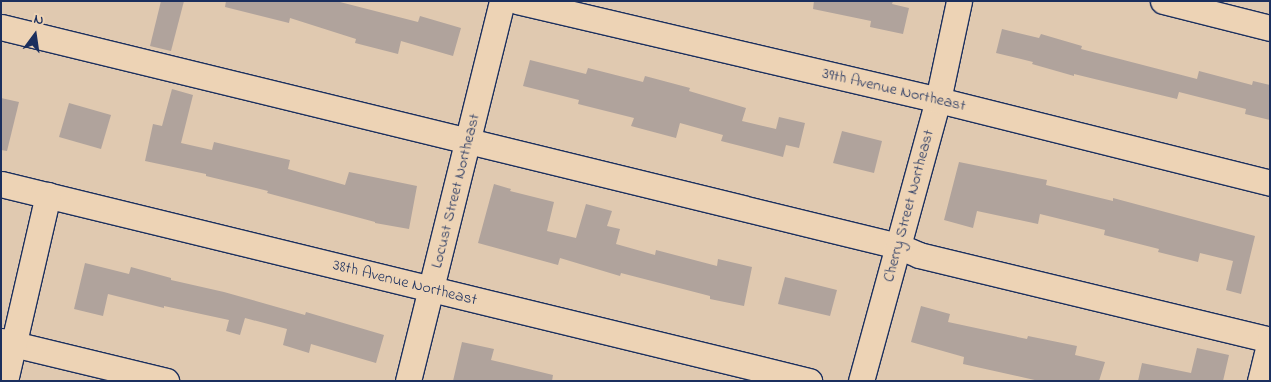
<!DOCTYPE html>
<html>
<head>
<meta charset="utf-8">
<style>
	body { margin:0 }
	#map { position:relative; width:1271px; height:382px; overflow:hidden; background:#e0c9b0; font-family:"Indie Flower",sans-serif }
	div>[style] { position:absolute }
	.building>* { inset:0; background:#b0a39c }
	.roads { filter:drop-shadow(1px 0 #1b2f5e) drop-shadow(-1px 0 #1b2f5e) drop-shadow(0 1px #1b2f5e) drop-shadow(0 -1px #1b2f5e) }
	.minor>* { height:25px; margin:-12.5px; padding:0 12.5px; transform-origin:12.5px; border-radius:12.5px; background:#edd3b5 }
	span { translate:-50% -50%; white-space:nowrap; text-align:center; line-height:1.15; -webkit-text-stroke:4.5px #edd3b5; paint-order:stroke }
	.street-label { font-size:16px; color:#1b2f5e }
	.frame { position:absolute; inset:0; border:2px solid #1b2f5e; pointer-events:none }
	.north { position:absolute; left:10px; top:10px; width:50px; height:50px; -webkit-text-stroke:4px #edd3b5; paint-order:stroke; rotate:14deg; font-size:14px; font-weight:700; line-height:20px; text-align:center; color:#1b2f5e }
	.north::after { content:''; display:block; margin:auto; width:18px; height:22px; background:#1b2f5e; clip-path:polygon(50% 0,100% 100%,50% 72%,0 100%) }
</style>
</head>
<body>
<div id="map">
	<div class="building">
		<div style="clip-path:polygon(161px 1px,184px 1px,171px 51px,150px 46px)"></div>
		<div style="clip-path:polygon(226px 1px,336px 1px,418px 22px,420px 16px,461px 28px,453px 56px,401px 41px,398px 54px,355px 43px,356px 39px,290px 18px,289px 23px,225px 7px)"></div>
		<div style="clip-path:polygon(814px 1px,893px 1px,892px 4px,909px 8px,903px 34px,870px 27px,871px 21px,813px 9px)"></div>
		<div style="clip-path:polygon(1002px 29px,1039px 38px,1041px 34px,1082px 46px,1081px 49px,1197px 79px,1199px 71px,1252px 85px,1253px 81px,1270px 85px,1270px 120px,1245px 114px,1246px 109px,1179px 92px,1177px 99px,1074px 74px,1074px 76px,1032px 64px,1033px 62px,996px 53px)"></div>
		<div style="clip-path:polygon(530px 60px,586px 74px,588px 68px,643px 82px,645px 76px,690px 88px,689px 91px,746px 108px,742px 121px,776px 129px,779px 117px,805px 123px,799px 148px,786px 145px,783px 157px,721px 141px,723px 135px,680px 123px,676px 138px,631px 126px,634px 118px,578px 104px,579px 100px,523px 86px)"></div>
		<div style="clip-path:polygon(172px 89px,193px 95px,181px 143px,212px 150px,214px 142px,290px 160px,288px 169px,345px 185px,349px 172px,417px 186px,409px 229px,375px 223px,375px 222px,267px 193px,268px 191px,206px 176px,206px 174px,145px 161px,153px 124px,162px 126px)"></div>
		<div style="clip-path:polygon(1px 98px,19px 102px,7px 151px,1px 150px)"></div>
		<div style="clip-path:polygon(69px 103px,111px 115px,101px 149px,59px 137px)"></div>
		<div style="clip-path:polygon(842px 131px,882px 141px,874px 173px,833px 163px)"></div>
		<div style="clip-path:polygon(959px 162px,1047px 180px,1046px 185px,1113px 201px,1113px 198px,1255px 236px,1241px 294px,1226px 290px,1233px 261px,1200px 253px,1198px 262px,1158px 252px,1159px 249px,1104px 235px,1105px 230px,1040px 214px,1038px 224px,977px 211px,973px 228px,944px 220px)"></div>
		<div style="clip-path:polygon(494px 184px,511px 189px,510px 191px,554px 202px,547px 231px,576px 238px,586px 204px,612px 211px,607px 226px,620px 229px,616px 244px,655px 255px,656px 250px,717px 266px,718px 259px,752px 267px,744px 306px,710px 299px,710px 296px,621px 273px,620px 276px,560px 258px,558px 265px,478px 243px)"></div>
		<div style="clip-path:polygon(85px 263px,129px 274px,131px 267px,171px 278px,171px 280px,224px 292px,305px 315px,306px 312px,384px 335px,376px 363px,311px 344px,309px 353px,283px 345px,287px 329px,245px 318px,240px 335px,226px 331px,229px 320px,164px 306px,164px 308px,108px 294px,103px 316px,74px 309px)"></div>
		<div style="clip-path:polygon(785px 277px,837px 290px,830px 316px,778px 304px)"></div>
		<div style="clip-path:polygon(921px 306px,950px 314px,948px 322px,1027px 339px,1028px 336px,1077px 346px,1075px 355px,1105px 362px,1099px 381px,1039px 381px,963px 364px,964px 357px,911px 342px)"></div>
		<div style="clip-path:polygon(462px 342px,494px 349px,491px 360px,553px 375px,552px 381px,453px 381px)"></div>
		<div style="clip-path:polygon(1197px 348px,1229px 355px,1223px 381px,1138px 381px,1142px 363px,1191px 373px)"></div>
	</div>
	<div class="roads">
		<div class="minor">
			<div style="left:517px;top:1px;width:432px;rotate:13.2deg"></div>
			<div style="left:938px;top:100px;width:342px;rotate:14deg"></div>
			<div style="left:1163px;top:1px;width:110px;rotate:14.2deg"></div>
			<div style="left:1px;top:27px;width:923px;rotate:13.72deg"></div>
			<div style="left:898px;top:246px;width:23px;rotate:23deg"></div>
			<div style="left:919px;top:255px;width:361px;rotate:13.6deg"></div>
			<div style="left:1px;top:184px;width:832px;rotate:13.7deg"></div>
			<div style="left:1px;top:341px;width:170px;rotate:13.6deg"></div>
			<div style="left:5px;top:381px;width:191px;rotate:-77deg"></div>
			<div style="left:408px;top:381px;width:391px;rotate:-76.1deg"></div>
			<div style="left:861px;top:381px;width:291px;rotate:-74.7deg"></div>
			<div style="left:938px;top:100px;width:101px;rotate:-78deg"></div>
			<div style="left:1260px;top:381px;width:41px;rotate:-76deg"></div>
		</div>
	</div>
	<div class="street-label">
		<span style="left:894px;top:90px;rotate:13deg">39th Avenue Northeast</span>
		<span style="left:456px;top:191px;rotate:-76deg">Locust Street Northeast</span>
		<span style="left:909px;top:206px;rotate:-75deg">Cherry Street Northeast</span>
		<span style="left:405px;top:283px;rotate:14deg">38th Avenue Northeast</span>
	</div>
	<div class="frame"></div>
	<div class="north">N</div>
</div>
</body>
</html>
